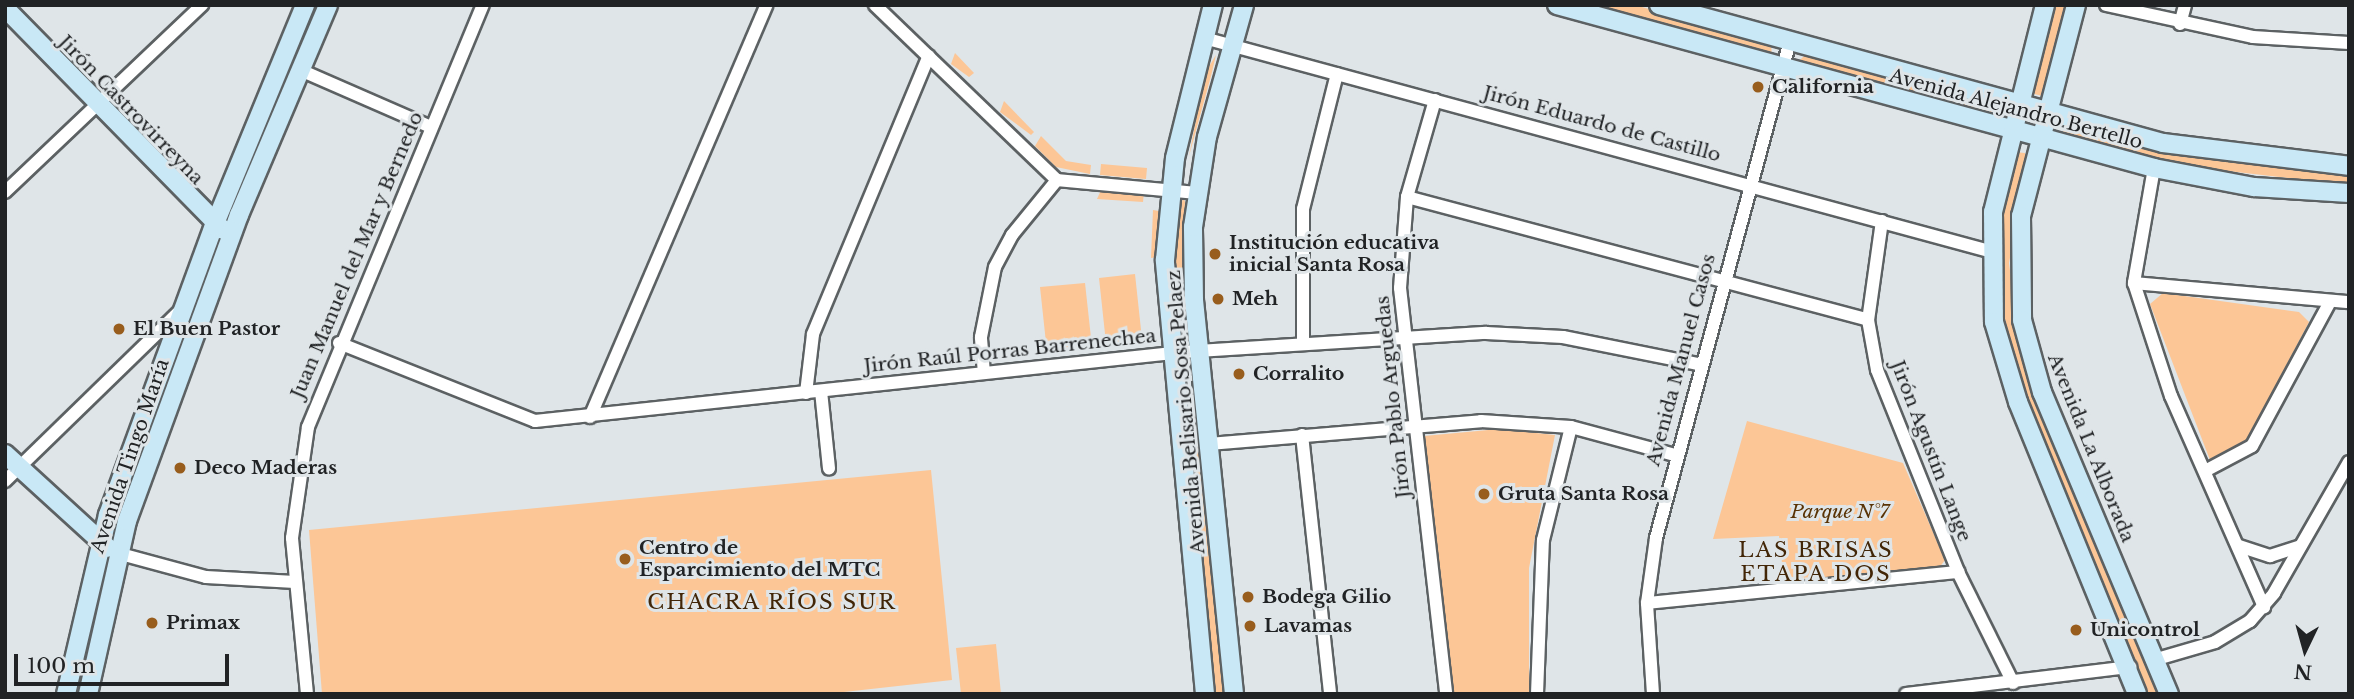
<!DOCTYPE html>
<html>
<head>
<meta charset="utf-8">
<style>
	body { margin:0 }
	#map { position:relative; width:2354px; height:699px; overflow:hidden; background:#dfe5e8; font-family:"Libre Baskerville",serif }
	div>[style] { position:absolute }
	.green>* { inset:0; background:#fcc696 }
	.roads { filter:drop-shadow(2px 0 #5c6163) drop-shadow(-2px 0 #5c6163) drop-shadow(0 2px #5c6163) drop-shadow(0 -2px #5c6163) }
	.street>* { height:12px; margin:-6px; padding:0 6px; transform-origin:6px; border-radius:6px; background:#fff }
	.secondary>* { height:18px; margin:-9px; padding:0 9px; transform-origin:9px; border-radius:9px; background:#c9e8f6 }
	.dots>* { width:19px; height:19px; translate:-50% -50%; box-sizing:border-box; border:4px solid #dfe5e8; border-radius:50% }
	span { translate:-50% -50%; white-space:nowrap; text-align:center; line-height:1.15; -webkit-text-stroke:6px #dfe5e8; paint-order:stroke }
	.poi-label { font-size:19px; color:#212325; font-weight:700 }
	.left { translate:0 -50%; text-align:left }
	.street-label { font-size:19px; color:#212325 }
	.park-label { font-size:19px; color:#593305; font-style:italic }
	.neighbourhood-label { font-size:21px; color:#422607; letter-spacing:2px }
	.frame { position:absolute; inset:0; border:7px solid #212325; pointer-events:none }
	.north { position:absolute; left:2270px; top:615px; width:70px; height:70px; -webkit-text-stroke:5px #dfe5e8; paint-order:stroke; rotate:185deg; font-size:19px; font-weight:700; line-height:28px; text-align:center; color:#212325 }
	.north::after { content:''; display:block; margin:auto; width:24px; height:32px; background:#212325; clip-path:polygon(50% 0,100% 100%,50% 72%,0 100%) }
	.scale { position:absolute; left:14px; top:654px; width:215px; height:32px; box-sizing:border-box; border:4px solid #212325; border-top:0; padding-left:9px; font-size:21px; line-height:24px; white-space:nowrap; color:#212325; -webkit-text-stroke:5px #dfe5e8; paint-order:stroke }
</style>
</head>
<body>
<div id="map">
	<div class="green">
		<div style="clip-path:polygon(1571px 5px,1635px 5px,1771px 44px,1772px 58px)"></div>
		<div style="clip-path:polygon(2053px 5px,2072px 5px,2047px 97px,2030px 93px)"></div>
		<div style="clip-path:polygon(955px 53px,974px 73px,969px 77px,951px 64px)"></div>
		<div style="clip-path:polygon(1216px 55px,1211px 76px,1189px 156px,1205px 73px)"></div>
		<div style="clip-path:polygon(1805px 55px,1995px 105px,2000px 113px,1998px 119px,1796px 64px)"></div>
		<div style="clip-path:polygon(1004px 101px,1034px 132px,1031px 135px,1000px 112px)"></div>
		<div style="clip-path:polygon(2066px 123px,2349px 168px,2349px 185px,2168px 164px,2061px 138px)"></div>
		<div style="clip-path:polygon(1041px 136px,1066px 161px,1091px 165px,1090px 174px,1056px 167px,1035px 146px)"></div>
		<div style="clip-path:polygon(2015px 152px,2025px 153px,2028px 162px,2009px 263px,2019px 340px,2161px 694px,2140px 694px,2031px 416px,1997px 290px,2004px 186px)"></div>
		<div style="clip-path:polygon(1101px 164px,1147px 168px,1146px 179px,1100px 175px)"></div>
		<div style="clip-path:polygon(1102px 188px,1144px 192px,1143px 202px,1097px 199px)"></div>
		<div style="clip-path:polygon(1183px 196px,1185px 202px,1181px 318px,1175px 252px)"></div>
		<div style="clip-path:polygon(1153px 210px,1159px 211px,1157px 257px,1151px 258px)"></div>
		<div style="clip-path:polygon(1135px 274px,1142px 339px,1106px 343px,1099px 278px)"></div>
		<div style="clip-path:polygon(1085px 283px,1092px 347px,1047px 352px,1040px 287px)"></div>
		<div style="clip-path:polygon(2163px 293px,2299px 312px,2309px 322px,2245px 444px,2210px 460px,2150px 304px)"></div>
		<div style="clip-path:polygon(1185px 380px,1194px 395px,1225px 694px,1215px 694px)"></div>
		<div style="clip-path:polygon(1747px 421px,1903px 463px,1945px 560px,1939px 568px,1784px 581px,1779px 536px,1713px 539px)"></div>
		<div style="clip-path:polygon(1499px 429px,1555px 435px,1529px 568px,1529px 694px,1454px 694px,1424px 436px)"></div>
		<div style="clip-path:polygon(931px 470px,952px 680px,826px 694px,322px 694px,309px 530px)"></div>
		<div style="clip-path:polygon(996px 644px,1001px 694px,961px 694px,956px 648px)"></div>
	</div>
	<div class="roads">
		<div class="street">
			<div style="left:875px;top:5px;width:252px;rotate:43.9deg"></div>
			<div style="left:1057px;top:180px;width:140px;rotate:5.3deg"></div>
			<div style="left:2106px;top:5px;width:150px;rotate:12.3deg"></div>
			<div style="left:2253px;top:37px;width:96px;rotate:3.6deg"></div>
			<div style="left:2180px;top:24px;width:20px;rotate:-75deg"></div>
			<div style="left:1204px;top:38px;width:813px;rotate:15.18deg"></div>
			<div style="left:300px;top:70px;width:143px;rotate:23.5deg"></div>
			<div style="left:1435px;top:100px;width:101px;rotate:106.1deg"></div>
			<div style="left:1407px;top:197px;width:91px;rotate:94.4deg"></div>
			<div style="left:1400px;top:288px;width:409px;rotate:83.5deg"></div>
			<div style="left:2154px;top:168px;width:117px;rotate:99.9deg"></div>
			<div style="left:2134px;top:283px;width:119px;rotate:71.9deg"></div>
			<div style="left:2171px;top:396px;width:231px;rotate:66.2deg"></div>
			<div style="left:5px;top:192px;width:272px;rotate:-43.5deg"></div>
			<div style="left:1407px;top:197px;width:477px;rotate:14.9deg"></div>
			<div style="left:1882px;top:221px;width:100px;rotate:98deg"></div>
			<div style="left:1868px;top:320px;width:51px;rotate:79.8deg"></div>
			<div style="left:1877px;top:370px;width:218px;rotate:68.1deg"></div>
			<div style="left:1958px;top:572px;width:124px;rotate:63.6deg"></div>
			<div style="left:2134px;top:283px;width:216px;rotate:5.1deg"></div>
			<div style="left:339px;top:343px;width:211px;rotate:21.7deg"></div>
			<div style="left:535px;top:421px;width:651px;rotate:-6.09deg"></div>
			<div style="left:1182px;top:352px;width:305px;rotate:-3.6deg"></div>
			<div style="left:1486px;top:333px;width:77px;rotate:3deg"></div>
			<div style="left:1563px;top:337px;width:138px;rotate:11.3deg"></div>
			<div style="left:1303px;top:343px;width:134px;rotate:-90deg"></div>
			<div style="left:1303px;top:209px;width:139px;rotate:-75.9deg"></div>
			<div style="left:984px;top:373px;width:36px;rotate:-95deg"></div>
			<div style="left:981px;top:337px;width:71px;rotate:-78.7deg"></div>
			<div style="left:995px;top:267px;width:36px;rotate:-62deg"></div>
			<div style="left:1012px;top:235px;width:71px;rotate:-50.7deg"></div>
			<div style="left:821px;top:391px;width:78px;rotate:84.1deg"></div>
			<div style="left:806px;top:393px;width:59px;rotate:-83.2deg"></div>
			<div style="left:813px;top:334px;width:301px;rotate:-67.4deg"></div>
			<div style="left:590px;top:417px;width:448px;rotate:-66.8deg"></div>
			<div style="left:1302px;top:435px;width:261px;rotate:83.8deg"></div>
			<div style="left:1209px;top:444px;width:273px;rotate:-4.8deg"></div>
			<div style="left:1481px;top:421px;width:90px;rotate:3.8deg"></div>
			<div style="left:1571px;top:427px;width:108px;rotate:15.1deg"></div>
			<div style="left:2205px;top:471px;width:53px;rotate:-28deg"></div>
			<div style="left:2252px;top:446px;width:164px;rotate:-61.6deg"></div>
			<div style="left:5px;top:481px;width:243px;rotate:-44.2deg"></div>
			<div style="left:2239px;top:546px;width:33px;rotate:18deg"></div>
			<div style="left:2270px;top:556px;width:32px;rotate:-18deg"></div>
			<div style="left:117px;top:553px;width:92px;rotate:15.1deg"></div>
			<div style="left:206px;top:577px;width:89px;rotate:3.2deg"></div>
			<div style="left:1647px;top:603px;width:313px;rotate:-5.7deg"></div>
			<div style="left:2157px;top:659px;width:60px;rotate:-16.3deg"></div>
			<div style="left:2215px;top:642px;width:41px;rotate:-31deg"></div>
			<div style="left:2250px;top:621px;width:37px;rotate:-49deg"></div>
			<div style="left:2274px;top:593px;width:151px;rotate:-60.2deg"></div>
			<div style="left:307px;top:694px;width:157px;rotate:-95.5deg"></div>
			<div style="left:292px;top:538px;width:112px;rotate:-81.8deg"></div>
			<div style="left:308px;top:427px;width:457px;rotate:-67.5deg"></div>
			<div style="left:1537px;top:694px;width:154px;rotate:-87.8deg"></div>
			<div style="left:1543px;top:540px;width:116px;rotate:-76.1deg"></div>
			<div style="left:1653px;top:694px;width:91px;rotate:-93.8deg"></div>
			<div style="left:1647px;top:603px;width:66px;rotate:-82.1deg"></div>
			<div style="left:1656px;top:538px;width:515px;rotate:-74.91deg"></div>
			<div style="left:1906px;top:694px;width:226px;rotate:-6.9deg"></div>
		</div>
		<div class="secondary">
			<div style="left:1557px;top:5px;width:619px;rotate:15.27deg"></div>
			<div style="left:2154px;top:168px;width:102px;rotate:10.8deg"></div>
			<div style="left:2254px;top:187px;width:95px;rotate:3.6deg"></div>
			<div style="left:1659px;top:5px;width:523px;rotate:15.31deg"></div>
			<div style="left:2163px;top:143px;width:187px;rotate:7deg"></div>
			<div style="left:2045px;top:5px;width:213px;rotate:104.1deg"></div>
			<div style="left:1993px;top:212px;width:110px;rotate:89.5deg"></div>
			<div style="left:1994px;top:322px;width:84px;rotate:73.3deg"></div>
			<div style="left:2018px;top:402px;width:315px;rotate:67.8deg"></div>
			<div style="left:2076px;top:5px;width:218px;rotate:104.6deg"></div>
			<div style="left:2021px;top:216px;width:104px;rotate:89.4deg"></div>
			<div style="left:2022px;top:320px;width:75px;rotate:74.5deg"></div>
			<div style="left:2042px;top:392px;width:328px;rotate:67.2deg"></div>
			<div style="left:5px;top:8px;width:311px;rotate:45.5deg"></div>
			<div style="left:5px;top:454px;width:139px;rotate:42.4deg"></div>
			<div style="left:66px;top:694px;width:184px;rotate:-76.8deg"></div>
			<div style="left:108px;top:515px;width:308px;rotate:-69.9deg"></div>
			<div style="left:214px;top:226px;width:239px;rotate:-67.6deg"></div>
			<div style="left:88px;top:694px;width:177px;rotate:-77.3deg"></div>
			<div style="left:127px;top:521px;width:326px;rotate:-69.9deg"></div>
			<div style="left:239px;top:215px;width:228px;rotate:-67deg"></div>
			<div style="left:1205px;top:694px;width:436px;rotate:-95.3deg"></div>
			<div style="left:1165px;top:260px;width:102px;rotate:-84.4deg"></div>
			<div style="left:1175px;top:158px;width:158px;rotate:-76.1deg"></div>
			<div style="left:1234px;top:694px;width:395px;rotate:-95.8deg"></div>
			<div style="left:1194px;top:301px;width:74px;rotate:-90.8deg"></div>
			<div style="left:1193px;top:227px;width:91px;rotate:-81.2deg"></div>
			<div style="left:1207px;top:137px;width:137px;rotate:-74.3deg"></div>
		</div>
	</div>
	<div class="dots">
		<div style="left:1758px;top:87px;background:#985d1d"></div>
		<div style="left:1215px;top:254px;background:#985d1d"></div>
		<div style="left:1218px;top:299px;background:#985d1d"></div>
		<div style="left:119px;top:329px;background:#985d1d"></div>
		<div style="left:1239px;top:374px;background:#985d1d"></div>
		<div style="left:180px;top:468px;background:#985d1d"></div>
		<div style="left:1484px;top:494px;background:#985d1d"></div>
		<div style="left:625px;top:559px;background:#985d1d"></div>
		<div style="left:1248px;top:597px;background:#985d1d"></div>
		<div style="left:152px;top:623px;background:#985d1d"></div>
		<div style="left:1250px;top:626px;background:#985d1d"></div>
		<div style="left:2076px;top:630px;background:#985d1d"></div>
	</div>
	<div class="poi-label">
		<span class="left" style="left:1772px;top:87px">California</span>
		<span class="left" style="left:1229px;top:254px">Institución educativa<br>inicial Santa Rosa</span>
		<span class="left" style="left:1232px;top:299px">Meh</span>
		<span class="left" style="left:133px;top:329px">El Buen Pastor</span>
		<span class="left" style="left:1253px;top:374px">Corralito</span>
		<span class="left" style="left:194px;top:468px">Deco Maderas</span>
		<span class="left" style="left:1498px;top:494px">Gruta Santa Rosa</span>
		<span class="left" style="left:639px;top:559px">Centro de<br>Esparcimiento del MTC</span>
		<span class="left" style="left:1262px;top:597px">Bodega Gilio</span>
		<span class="left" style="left:166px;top:623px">Primax</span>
		<span class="left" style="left:1264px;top:626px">Lavamas</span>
		<span class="left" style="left:2090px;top:630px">Unicontrol</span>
	</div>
	<div class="street-label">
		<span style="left:2016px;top:109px;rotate:15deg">Avenida Alejandro Bertello</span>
		<span style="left:131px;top:110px;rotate:46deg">Jirón Castrovirreyna</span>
		<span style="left:1602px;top:124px;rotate:15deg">Jirón Eduardo de Castillo</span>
		<span style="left:357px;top:255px;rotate:-67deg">Juan Manuel del Mar y Bernedo</span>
		<span style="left:1010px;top:351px;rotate:-6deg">Jirón Raúl Porras Barrenechea</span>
		<span style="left:1681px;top:360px;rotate:-75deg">Avenida Manuel Casos</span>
		<span style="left:1393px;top:397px;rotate:-96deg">Jirón Pablo Arguedas</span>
		<span style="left:1186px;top:412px;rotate:-95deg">Avenida Belisario Sosa Pelaez</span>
		<span style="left:2091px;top:448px;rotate:68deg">Avenida La Alborada</span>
		<span style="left:1931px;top:451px;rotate:69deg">Jirón Agustín Lange</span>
		<span style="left:130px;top:456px;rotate:-71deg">Avenida Tingo María</span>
	</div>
	<div class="park-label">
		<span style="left:1840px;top:512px">Parque N°7</span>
	</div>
	<div class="neighbourhood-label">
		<span style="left:1816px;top:562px">LAS BRISAS<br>ETAPA DOS</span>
		<span style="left:772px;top:602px">CHACRA RÍOS SUR</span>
	</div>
	<div class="frame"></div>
	<div class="north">N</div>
	<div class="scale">100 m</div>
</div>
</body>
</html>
